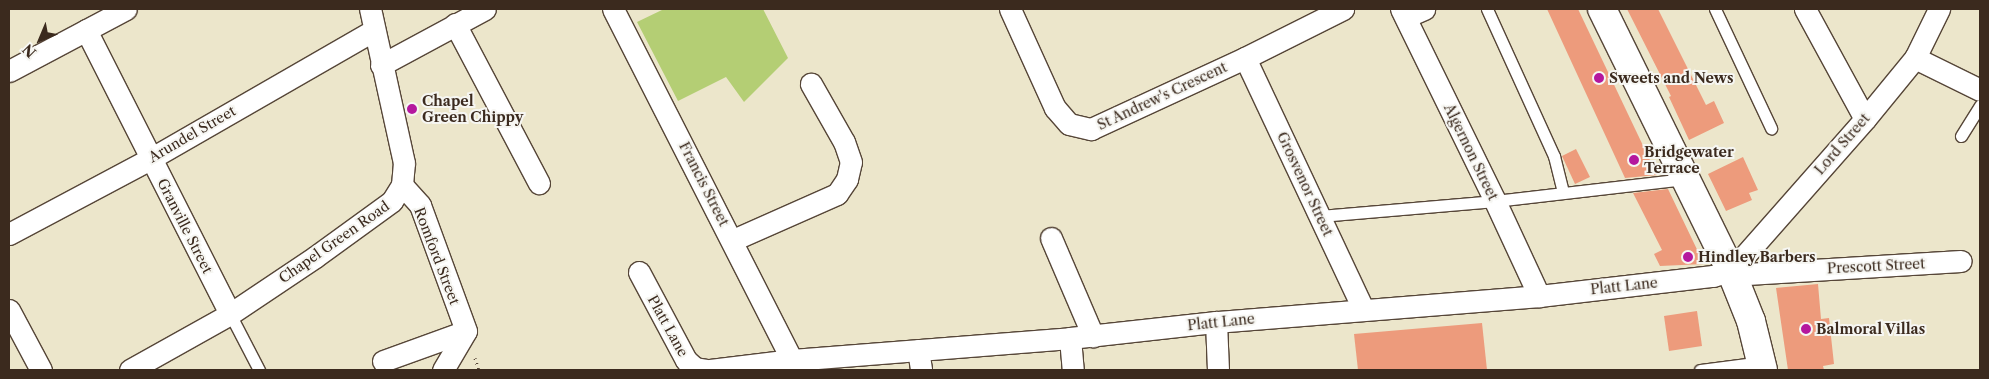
<!DOCTYPE html>
<html>
<head>
<meta charset="utf-8">
<style>
	body { margin:0 }
	#map { position:relative; width:1989px; height:379px; overflow:hidden; background:#ece6cb; font-family:"Libre Caslon Text",serif }
	div>[style] { position:absolute }
	.green>* { inset:0; background:#b4ce74 }
	.building>* { inset:0; background:#ed9b7c }
	.path>* { height:3px; margin-top:-1.5px; transform-origin:0; background:repeating-linear-gradient(90deg,#564638 0 1px,transparent 0 5px) }
	.roads { filter:drop-shadow(1px 0 #564638) drop-shadow(-1px 0 #564638) drop-shadow(0 1px #564638) drop-shadow(0 -1px #564638) }
	.service>* { height:11px; margin:-5.5px; padding:0 5.5px; transform-origin:5.5px; border-radius:5.5px; background:#fff }
	.minor>* { height:21px; margin:-10.5px; padding:0 10.5px; transform-origin:10.5px; border-radius:10.5px; background:#fff }
	.trunk>* { height:28px; margin:-14px; padding:0 14px; transform-origin:14px; border-radius:14px; background:#fff }
	.dots>* { width:14px; height:14px; translate:-50% -50%; box-sizing:border-box; border:2px solid #f6f6f2; border-radius:50% }
	span { translate:-50% -50%; white-space:nowrap; text-align:center; line-height:1.15; -webkit-text-stroke:4px #f6f6f2; paint-order:stroke }
	.poi-label { font-size:14px; color:#3b2a1e; font-weight:700 }
	.left { translate:0 -50%; text-align:left }
	.street-label { font-size:14px; color:#3b2a1e }
	.frame { position:absolute; inset:0; border:10px solid #3b2a1e; pointer-events:none }
	.north { position:absolute; left:15px; top:15px; width:50px; height:50px; -webkit-text-stroke:4px #f6f6f2; paint-order:stroke; rotate:225deg; font-size:14px; font-weight:700; line-height:20px; text-align:center; color:#3b2a1e }
	.north::after { content:''; display:block; margin:auto; width:18px; height:22px; background:#3b2a1e; clip-path:polygon(50% 0,100% 100%,50% 72%,0 100%) }
</style>
</head>
<body>
<div id="map">
	<div class="green">
		<div style="clip-path:polygon(664px 9px,763px 9px,788px 58px,744px 102px,726px 77px,678px 101px,637px 22px)"></div>
	</div>
	<div class="building">
		<div style="clip-path:polygon(1547px 9px,1578px 9px,1657px 175px,1625px 178px)"></div>
		<div style="clip-path:polygon(1627px 9px,1658px 9px,1706px 105px,1714px 101px,1724px 123px,1689px 140px,1669px 97px,1671px 96px)"></div>
		<div style="clip-path:polygon(1576px 149px,1590px 177px,1575px 184px,1562px 156px)"></div>
		<div style="clip-path:polygon(1743px 157px,1758px 190px,1749px 193px,1752px 200px,1726px 211px,1708px 174px)"></div>
		<div style="clip-path:polygon(1668px 189px,1704px 264px,1660px 266px,1654px 254px,1662px 250px,1633px 193px)"></div>
		<div style="clip-path:polygon(1818px 284px,1821px 319px,1829px 318px,1834px 364px,1823px 366px,1824px 370px,1788px 370px,1776px 288px)"></div>
		<div style="clip-path:polygon(1697px 311px,1702px 346px,1669px 351px,1664px 316px)"></div>
		<div style="clip-path:polygon(1482px 323px,1487px 370px,1358px 370px,1354px 334px)"></div>
	</div>
	<div class="path">
		<div style="left:475px;top:358px;width:13px;rotate:72deg"></div>
	</div>
	<div class="roads">
		<div class="service">
			<div style="left:1487px;top:9px;width:162px;rotate:65.5deg"></div>
			<div style="left:1554px;top:156px;width:38px;rotate:76deg"></div>
			<div style="left:1715px;top:9px;width:132px;rotate:64.8deg"></div>
			<div style="left:1961px;top:136px;width:36px;rotate:-58deg"></div>
			<div style="left:1320px;top:216px;width:176px;rotate:-4.9deg"></div>
			<div style="left:1495px;top:201px;width:191px;rotate:-6.6deg"></div>
			<div style="left:230px;top:314px;width:63px;rotate:62.6deg"></div>
			<div style="left:1700px;top:370px;width:63px;rotate:-7.4deg"></div>
		</div>
		<div class="minor">
			<div style="left:613px;top:9px;width:394px;rotate:63deg"></div>
			<div style="left:1010px;top:9px;width:109px;rotate:65.6deg"></div>
			<div style="left:1055px;top:108px;width:21px;rotate:49deg"></div>
			<div style="left:1069px;top:124px;width:23px;rotate:13deg"></div>
			<div style="left:1091px;top:129px;width:170px;rotate:-24.8deg"></div>
			<div style="left:1245px;top:58px;width:110px;rotate:-26.6deg"></div>
			<div style="left:1401px;top:9px;width:214px;rotate:63.9deg"></div>
			<div style="left:1495px;top:201px;width:105px;rotate:65.1deg"></div>
			<div style="left:1805px;top:9px;width:125px;rotate:61.4deg"></div>
			<div style="left:1406px;top:17px;width:20px;rotate:-24deg"></div>
			<div style="left:455px;top:24px;width:180px;rotate:62.2deg"></div>
			<div style="left:86px;top:30px;width:318px;rotate:63.1deg"></div>
			<div style="left:1245px;top:58px;width:277px;rotate:64.8deg"></div>
			<div style="left:1915px;top:58px;width:72px;rotate:26.2deg"></div>
			<div style="left:381px;top:65px;width:118px;rotate:-28.3deg"></div>
			<div style="left:9px;top:71px;width:132px;rotate:-27.9deg"></div>
			<div style="left:402px;top:185px;width:27px;rotate:48deg"></div>
			<div style="left:420px;top:205px;width:134px;rotate:69.9deg"></div>
			<div style="left:9px;top:234px;width:160px;rotate:-28deg"></div>
			<div style="left:150px;top:159px;width:257px;rotate:-29.9deg"></div>
			<div style="left:1051px;top:238px;width:107px;rotate:66.8deg"></div>
			<div style="left:733px;top:240px;width:114px;rotate:-23.9deg"></div>
			<div style="left:837px;top:194px;width:18px;rotate:-56deg"></div>
			<div style="left:847px;top:179px;width:17px;rotate:-77deg"></div>
			<div style="left:851px;top:162px;width:21px;rotate:-109deg"></div>
			<div style="left:844px;top:142px;width:67px;rotate:-119.6deg"></div>
			<div style="left:1731px;top:271px;width:203px;rotate:-48.6deg"></div>
			<div style="left:1865px;top:119px;width:79px;rotate:-50.7deg"></div>
			<div style="left:1915px;top:58px;width:55px;rotate:-63.9deg"></div>
			<div style="left:639px;top:272px;width:100px;rotate:61.9deg"></div>
			<div style="left:686px;top:360px;width:12px;rotate:42deg"></div>
			<div style="left:695px;top:368px;width:11px;rotate:10deg"></div>
			<div style="left:9px;top:310px;width:68px;rotate:61.9deg"></div>
			<div style="left:1216px;top:322px;width:48px;rotate:87.6deg"></div>
			<div style="left:1070px;top:338px;width:32px;rotate:85deg"></div>
			<div style="left:918px;top:350px;width:20px;rotate:81deg"></div>
			<div style="left:383px;top:361px;width:88px;rotate:-19.9deg"></div>
			<div style="left:130px;top:370px;width:115px;rotate:-29.2deg"></div>
			<div style="left:230px;top:314px;width:102px;rotate:-33.8deg"></div>
			<div style="left:315px;top:257px;width:95px;rotate:-36deg"></div>
			<div style="left:392px;top:201px;width:19px;rotate:-58deg"></div>
			<div style="left:402px;top:185px;width:22px;rotate:-85deg"></div>
			<div style="left:404px;top:163px;width:158px;rotate:-102.4deg"></div>
			<div style="left:443px;top:370px;width:45px;rotate:-59.5deg"></div>
			<div style="left:710px;top:370px;width:83px;rotate:-7deg"></div>
			<div style="left:792px;top:360px;width:279px;rotate:-4.5deg"></div>
			<div style="left:1070px;top:338px;width:147px;rotate:-6.3deg"></div>
			<div style="left:1216px;top:322px;width:324px;rotate:-4.6deg"></div>
			<div style="left:1539px;top:296px;width:175px;rotate:-6.6deg"></div>
			<div style="left:1713px;top:276px;width:19px;rotate:-16deg"></div>
			<div style="left:1731px;top:271px;width:16px;rotate:11deg"></div>
			<div style="left:1747px;top:274px;width:214px;rotate:-3.5deg"></div>
		</div>
		<div class="trunk">
			<div style="left:1602px;top:9px;width:292px;rotate:63.8deg"></div>
			<div style="left:1731px;top:271px;width:54px;rotate:68.2deg"></div>
			<div style="left:1751px;top:321px;width:50px;rotate:76.2deg"></div>
		</div>
	</div>
	<div class="dots">
		<div style="left:1599px;top:78px;background:#b5179e"></div>
		<div style="left:412px;top:109px;background:#b5179e"></div>
		<div style="left:1634px;top:160px;background:#b5179e"></div>
		<div style="left:1688px;top:257px;background:#b5179e"></div>
		<div style="left:1806px;top:329px;background:#b5179e"></div>
	</div>
	<div class="poi-label">
		<span class="left" style="left:1609px;top:78px">Sweets and News</span>
		<span class="left" style="left:422px;top:109px">Chapel<br>Green Chippy</span>
		<span class="left" style="left:1644px;top:160px">Bridgewater<br>Terrace</span>
		<span class="left" style="left:1698px;top:257px">Hindley Barbers</span>
		<span class="left" style="left:1816px;top:329px">Balmoral Villas</span>
	</div>
	<div class="street-label">
		<span style="left:1162px;top:96px;rotate:-25deg">St Andrew's Crescent</span>
		<span style="left:192px;top:134px;rotate:-30deg">Arundel Street</span>
		<span style="left:1842px;top:144px;rotate:-49deg">Lord Street</span>
		<span style="left:1471px;top:152px;rotate:64deg">Algernon Street</span>
		<span style="left:704px;top:184px;rotate:63deg">Francis Street</span>
		<span style="left:1305px;top:184px;rotate:65deg">Grosvenor Street</span>
		<span style="left:185px;top:226px;rotate:63deg">Granville Street</span>
		<span style="left:334px;top:242px;rotate:-35deg">Chapel Green Road</span>
		<span style="left:437px;top:256px;rotate:69deg">Romford Street</span>
		<span style="left:1876px;top:266px;rotate:-3deg">Prescott Street</span>
		<span style="left:1624px;top:286px;rotate:-6deg">Platt Lane</span>
		<span style="left:1221px;top:322px;rotate:-6deg">Platt Lane</span>
		<span style="left:668px;top:326px;rotate:61deg">Platt Lane</span>
	</div>
	<div class="frame"></div>
	<div class="north">N</div>
</div>
</body>
</html>
